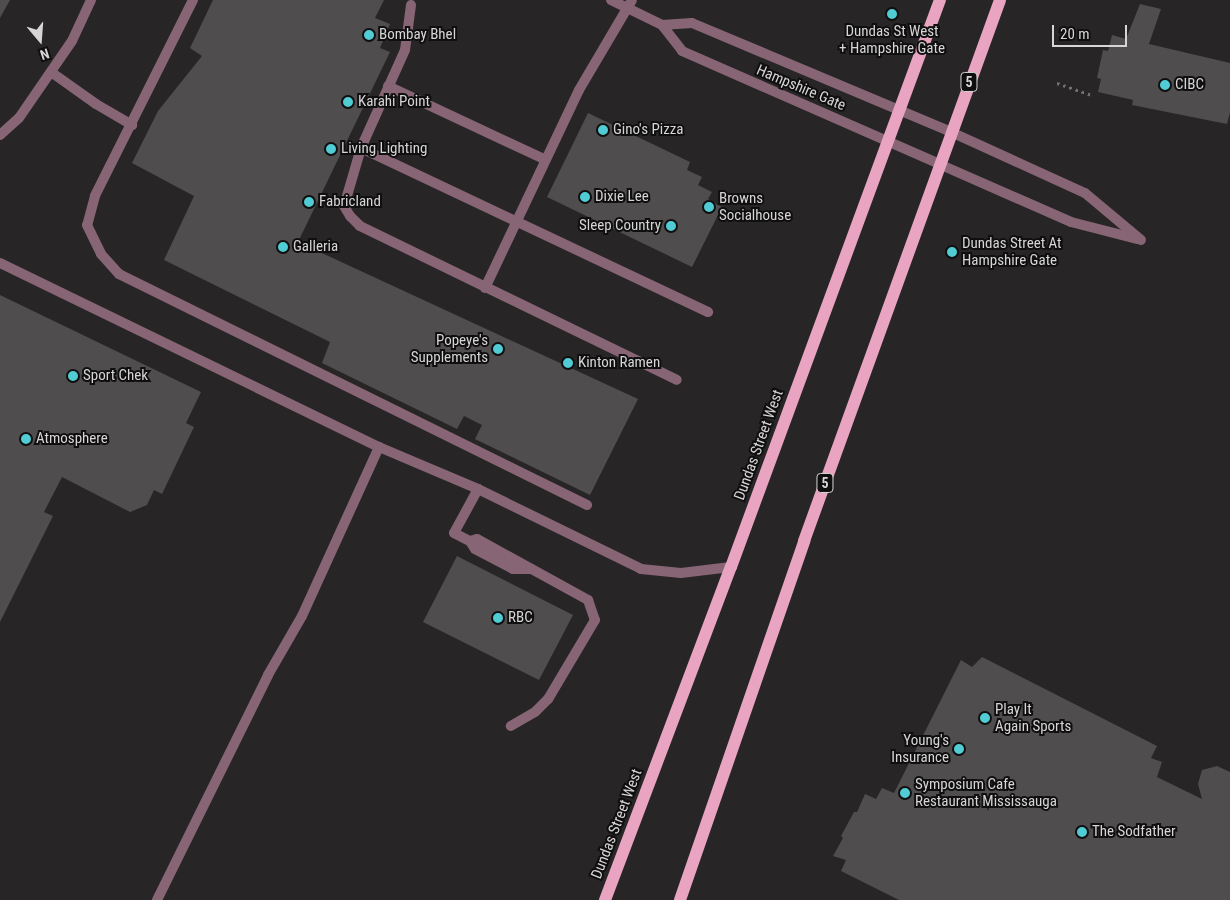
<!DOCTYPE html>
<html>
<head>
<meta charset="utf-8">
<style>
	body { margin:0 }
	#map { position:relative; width:1230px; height:900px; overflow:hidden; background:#282526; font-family:"Roboto Condensed",sans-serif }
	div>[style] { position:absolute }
	.building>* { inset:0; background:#4f4d4e }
	.path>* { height:3px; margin-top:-1.5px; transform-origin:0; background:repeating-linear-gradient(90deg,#737071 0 2.5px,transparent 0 6.5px) }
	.service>* { height:10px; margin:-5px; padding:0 5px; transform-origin:5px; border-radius:5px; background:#876574 }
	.tertiary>* { height:10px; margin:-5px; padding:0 5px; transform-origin:5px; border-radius:5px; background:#876574 }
	.primary>* { height:12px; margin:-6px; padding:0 6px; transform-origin:6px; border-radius:6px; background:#e9a4c2 }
	.dots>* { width:14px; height:14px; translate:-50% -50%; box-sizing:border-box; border:2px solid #100f0f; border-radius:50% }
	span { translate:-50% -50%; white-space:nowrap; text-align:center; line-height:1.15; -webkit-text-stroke:4px #100f0f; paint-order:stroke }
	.shield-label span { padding:1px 4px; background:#100f0f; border:1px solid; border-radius:4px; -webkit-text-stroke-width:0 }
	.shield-label { font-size:14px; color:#d7d5d6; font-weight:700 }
	.poi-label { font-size:15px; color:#d7d5d6 }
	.left { translate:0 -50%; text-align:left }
	.right { translate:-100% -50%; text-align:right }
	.street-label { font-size:15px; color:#d7d5d6 }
	.north { position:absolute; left:15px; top:15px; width:50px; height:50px; -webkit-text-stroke:4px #100f0f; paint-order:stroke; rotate:162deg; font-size:14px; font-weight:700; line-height:20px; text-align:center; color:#d7d5d6 }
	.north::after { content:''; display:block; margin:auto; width:18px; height:22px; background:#d7d5d6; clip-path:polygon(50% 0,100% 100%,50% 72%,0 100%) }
	.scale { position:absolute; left:1052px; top:25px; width:75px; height:22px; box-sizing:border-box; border:2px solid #d7d5d6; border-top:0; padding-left:6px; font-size:15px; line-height:18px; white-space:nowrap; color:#d7d5d6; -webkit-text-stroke:4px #100f0f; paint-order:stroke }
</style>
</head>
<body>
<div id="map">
	<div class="building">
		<div style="clip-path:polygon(0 0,10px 0,0 18px)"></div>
		<div style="clip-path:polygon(213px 0,384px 0,375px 18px,390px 24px,380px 48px,390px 52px,298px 242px,638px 399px,590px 495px,475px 439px,482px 425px,464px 416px,457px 429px,322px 363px,330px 342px,164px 260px,194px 196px,132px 163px,158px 111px,202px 56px,190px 48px)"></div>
		<div style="clip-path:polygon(1140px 4px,1161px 9px,1149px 44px,1230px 63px,1230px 112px,1227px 124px,1132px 105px,1133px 100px,1098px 92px,1101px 79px,1097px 78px,1103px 50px,1108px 51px,1112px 35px,1126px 39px)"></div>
		<div style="clip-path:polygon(588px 113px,690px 162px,687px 170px,702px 177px,698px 185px,712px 192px,708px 199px,722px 207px,692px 267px,547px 197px)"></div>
		<div style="clip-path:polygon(0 295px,201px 392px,186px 423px,194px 427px,162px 494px,154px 490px,147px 505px,130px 512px,62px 477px,44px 512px,53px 516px,0 622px)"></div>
		<div style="clip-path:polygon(457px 556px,573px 615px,539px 680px,423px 622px)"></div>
		<div style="clip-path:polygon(982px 657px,1157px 746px,1151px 758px,1162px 762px,1157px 777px,1202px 799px,1198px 784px,1202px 770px,1217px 766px,1230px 772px,1230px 900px,899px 900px,841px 871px,846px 860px,833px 856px,843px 838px,841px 836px,854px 812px,857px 812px,865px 794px,876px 799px,882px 788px,894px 793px,961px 660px,972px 667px)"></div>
	</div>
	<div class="path">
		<div style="left:1057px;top:83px;width:37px;rotate:19deg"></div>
	</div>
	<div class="service">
		<div style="left:193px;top:0;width:219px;rotate:116.6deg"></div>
		<div style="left:95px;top:196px;width:30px;rotate:105deg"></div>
		<div style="left:87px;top:225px;width:32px;rotate:64deg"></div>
		<div style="left:101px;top:254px;width:27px;rotate:48deg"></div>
		<div style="left:119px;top:274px;width:522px;rotate:26.27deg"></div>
		<div style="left:411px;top:5px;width:45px;rotate:97.6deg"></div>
		<div style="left:405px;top:50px;width:107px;rotate:114.2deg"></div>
		<div style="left:361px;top:148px;width:60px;rotate:106.3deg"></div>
		<div style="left:344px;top:206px;width:12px;rotate:59deg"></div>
		<div style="left:350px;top:216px;width:14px;rotate:45deg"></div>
		<div style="left:360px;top:226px;width:352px;rotate:25.9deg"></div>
		<div style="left:51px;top:72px;width:55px;rotate:35.4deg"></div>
		<div style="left:96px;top:104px;width:42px;rotate:30.3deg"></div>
		<div style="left:388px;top:86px;width:174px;rotate:25.1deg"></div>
		<div style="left:951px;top:132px;width:147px;rotate:24.5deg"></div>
		<div style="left:1085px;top:193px;width:73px;rotate:40deg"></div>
		<div style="left:361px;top:148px;width:384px;rotate:25.3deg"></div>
		<div style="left:939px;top:164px;width:144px;rotate:23.7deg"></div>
		<div style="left:1071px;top:222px;width:68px;rotate:14.4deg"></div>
		<div style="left:0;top:263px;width:421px;rotate:25.9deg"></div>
		<div style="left:379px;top:447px;width:108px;rotate:23deg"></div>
		<div style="left:478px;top:489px;width:182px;rotate:26.1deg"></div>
		<div style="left:641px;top:569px;width:40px;rotate:5.7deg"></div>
		<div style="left:681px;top:573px;width:50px;rotate:-6.8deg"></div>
		<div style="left:485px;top:288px;width:219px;rotate:-64.6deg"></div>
		<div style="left:579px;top:90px;width:104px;rotate:-59.5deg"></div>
		<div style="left:478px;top:489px;width:50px;rotate:118.6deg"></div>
		<div style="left:454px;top:533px;width:18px;rotate:27deg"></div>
		<div style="left:470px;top:541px;width:7px;rotate:-16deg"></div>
		<div style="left:477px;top:539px;width:127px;rotate:28.8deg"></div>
		<div style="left:588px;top:600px;width:21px;rotate:71deg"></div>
		<div style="left:595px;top:620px;width:92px;rotate:120.7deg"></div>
		<div style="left:548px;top:699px;width:18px;rotate:135deg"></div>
		<div style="left:535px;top:712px;width:28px;rotate:150deg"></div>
		<div style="left:470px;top:541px;width:9px;rotate:58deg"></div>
		<div style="left:475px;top:549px;width:43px;rotate:27.8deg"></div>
		<div style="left:513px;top:569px;width:18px"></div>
		<div style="left:157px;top:900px;width:251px;rotate:-63.7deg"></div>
		<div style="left:268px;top:675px;width:68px;rotate:-60deg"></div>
		<div style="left:302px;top:616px;width:186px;rotate:-65.5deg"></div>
	</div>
	<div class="tertiary">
		<div style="left:611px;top:0;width:57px;rotate:26.1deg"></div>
		<div style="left:662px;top:25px;width:33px;rotate:52deg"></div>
		<div style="left:682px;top:51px;width:281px;rotate:23.7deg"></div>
		<div style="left:662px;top:25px;width:30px;rotate:-4deg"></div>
		<div style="left:692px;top:23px;width:281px;rotate:22.8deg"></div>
		<div style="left:0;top:135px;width:25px;rotate:-42deg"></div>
		<div style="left:19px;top:118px;width:93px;rotate:-55.5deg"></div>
		<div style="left:72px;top:41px;width:45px;rotate:-65.1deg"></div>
	</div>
	<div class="primary">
		<div style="left:605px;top:900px;width:356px;rotate:-69.3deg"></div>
		<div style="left:731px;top:567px;width:604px;rotate:-69.77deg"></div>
		<div style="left:680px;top:900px;width:380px;rotate:-70.9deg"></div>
		<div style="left:804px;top:541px;width:575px;rotate:-70.08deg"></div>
	</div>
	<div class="dots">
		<div style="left:892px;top:14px;background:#51ccd4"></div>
		<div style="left:369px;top:35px;background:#51ccd4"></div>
		<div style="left:1165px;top:85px;background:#51ccd4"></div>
		<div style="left:348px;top:102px;background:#51ccd4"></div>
		<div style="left:603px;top:130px;background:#51ccd4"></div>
		<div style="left:331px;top:149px;background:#51ccd4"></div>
		<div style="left:585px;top:197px;background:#51ccd4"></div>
		<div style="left:309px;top:202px;background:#51ccd4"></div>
		<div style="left:709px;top:207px;background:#51ccd4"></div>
		<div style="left:671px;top:226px;background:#51ccd4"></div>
		<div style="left:283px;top:247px;background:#51ccd4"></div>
		<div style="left:952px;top:252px;background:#51ccd4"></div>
		<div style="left:498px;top:349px;background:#51ccd4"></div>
		<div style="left:568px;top:363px;background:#51ccd4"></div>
		<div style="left:73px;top:376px;background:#51ccd4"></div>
		<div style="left:26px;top:439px;background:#51ccd4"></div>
		<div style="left:498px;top:618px;background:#51ccd4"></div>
		<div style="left:985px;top:718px;background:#51ccd4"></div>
		<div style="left:959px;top:749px;background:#51ccd4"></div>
		<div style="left:905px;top:793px;background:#51ccd4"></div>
		<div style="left:1082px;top:832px;background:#51ccd4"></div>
	</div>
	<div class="shield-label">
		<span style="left:969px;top:82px">5</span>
		<span style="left:825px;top:483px">5</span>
	</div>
	<div class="poi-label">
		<span style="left:892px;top:40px">Dundas St West<br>+ Hampshire Gate</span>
		<span class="left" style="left:379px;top:35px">Bombay Bhel</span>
		<span class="left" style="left:1175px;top:85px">CIBC</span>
		<span class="left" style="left:358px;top:102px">Karahi Point</span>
		<span class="left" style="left:613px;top:130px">Gino's Pizza</span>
		<span class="left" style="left:341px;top:149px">Living Lighting</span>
		<span class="left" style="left:595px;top:197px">Dixie Lee</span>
		<span class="left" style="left:719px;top:207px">Browns<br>Socialhouse</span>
		<span class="left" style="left:319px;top:202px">Fabricland</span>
		<span class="right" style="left:661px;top:226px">Sleep Country</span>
		<span class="left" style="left:962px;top:252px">Dundas Street At<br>Hampshire Gate</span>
		<span class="left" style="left:293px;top:247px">Galleria</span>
		<span class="right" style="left:488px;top:349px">Popeye's<br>Supplements</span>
		<span class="left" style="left:578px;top:363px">Kinton Ramen</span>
		<span class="left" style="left:83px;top:376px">Sport Chek</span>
		<span class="left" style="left:36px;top:439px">Atmosphere</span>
		<span class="left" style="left:508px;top:618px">RBC</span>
		<span class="left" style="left:995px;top:718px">Play It<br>Again Sports</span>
		<span class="right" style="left:949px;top:749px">Young's<br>Insurance</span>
		<span class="left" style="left:915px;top:793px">Symposium Cafe<br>Restaurant Mississauga</span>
		<span class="left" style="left:1092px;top:832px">The Sodfather</span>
	</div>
	<div class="street-label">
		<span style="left:801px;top:88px;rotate:23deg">Hampshire Gate</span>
		<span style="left:759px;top:445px;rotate:-70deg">Dundas Street West</span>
		<span style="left:617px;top:824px;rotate:-69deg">Dundas Street West</span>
	</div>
	<div class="north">N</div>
	<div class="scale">20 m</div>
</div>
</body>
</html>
